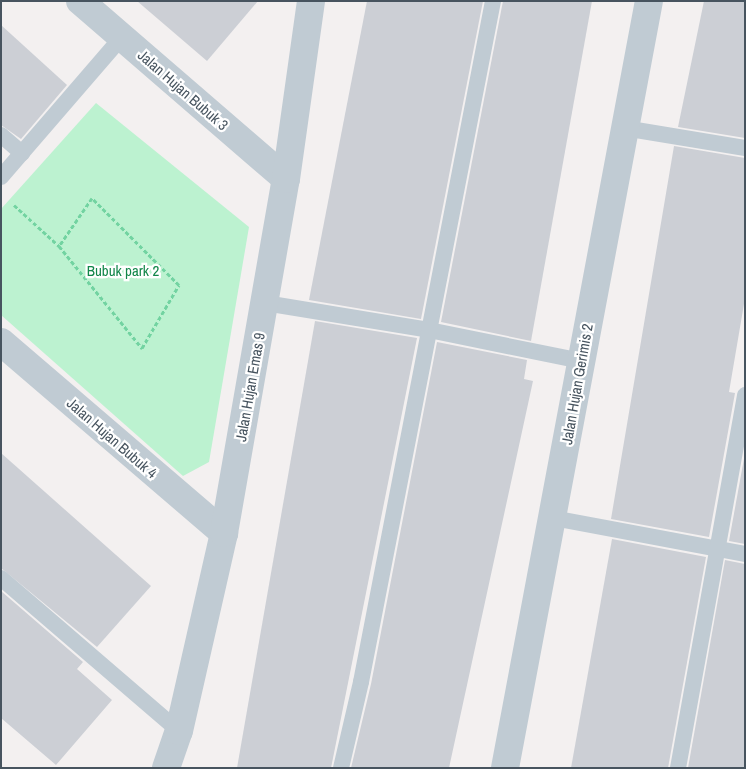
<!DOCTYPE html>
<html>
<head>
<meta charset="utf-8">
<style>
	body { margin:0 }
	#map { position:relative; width:746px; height:769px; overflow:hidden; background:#f3f0f0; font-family:"Archivo Narrow",sans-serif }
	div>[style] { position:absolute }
	.green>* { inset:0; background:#bcf2d0 }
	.building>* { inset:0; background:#cccfd5 }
	.path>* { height:3px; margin-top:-1.5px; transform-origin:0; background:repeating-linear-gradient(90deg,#72d3a1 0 4px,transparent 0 6.5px) }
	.lane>* { height:16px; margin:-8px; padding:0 8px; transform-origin:8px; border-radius:8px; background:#c0cbd3 }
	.street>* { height:28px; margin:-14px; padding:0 14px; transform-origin:14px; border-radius:14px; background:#c0cbd3 }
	span { translate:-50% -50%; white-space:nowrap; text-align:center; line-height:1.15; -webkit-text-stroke:4.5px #fff; paint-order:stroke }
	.street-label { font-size:15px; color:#47545f }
	.park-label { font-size:15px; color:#118649 }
	.frame { position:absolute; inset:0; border:2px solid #47545f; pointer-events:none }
</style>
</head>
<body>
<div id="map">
	<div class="green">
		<div style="clip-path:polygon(96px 103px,249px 227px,209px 462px,183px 476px,1px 315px,1px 209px)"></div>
	</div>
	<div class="building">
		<div style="clip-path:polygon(137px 1px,258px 1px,207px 61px)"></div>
		<div style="clip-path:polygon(367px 1px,483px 1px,421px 319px,309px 300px)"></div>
		<div style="clip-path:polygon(503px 1px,592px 1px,531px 341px,441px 322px)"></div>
		<div style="clip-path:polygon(704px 1px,745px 1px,745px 138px,678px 127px)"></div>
		<div style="clip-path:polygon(1px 25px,67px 85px,21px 139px,1px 125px)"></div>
		<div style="clip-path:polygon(674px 146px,745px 158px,745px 298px,729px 392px,735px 393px,709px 537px,611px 519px)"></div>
		<div style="clip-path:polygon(315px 321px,417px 338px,331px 768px,237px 768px)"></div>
		<div style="clip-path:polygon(437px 342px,527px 360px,524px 379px,533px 381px,449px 768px,351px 768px,371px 684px)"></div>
		<div style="clip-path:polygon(1px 453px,151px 586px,97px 647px,1px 568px)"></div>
		<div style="clip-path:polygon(745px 453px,745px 544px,729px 541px)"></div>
		<div style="clip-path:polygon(612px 539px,706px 557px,668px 768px,571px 768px)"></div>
		<div style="clip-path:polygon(725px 560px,745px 564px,745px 768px,688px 768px)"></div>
		<div style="clip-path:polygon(1px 591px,83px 662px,77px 669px,112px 700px,56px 765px,1px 718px)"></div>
	</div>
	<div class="path">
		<div style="left:14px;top:205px;width:61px;rotate:42.3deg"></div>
		<div style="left:59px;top:246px;width:132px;rotate:50.9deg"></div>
		<div style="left:142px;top:348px;width:73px;rotate:-59.6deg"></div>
		<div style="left:179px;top:285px;width:123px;rotate:-135deg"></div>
		<div style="left:92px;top:198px;width:58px;rotate:124.5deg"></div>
	</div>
	<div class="lane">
		<div style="left:624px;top:128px;width:123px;rotate:9.4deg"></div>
		<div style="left:1px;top:135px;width:28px;rotate:41deg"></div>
		<div style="left:1px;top:177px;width:185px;rotate:-49.2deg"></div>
		<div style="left:265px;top:303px;width:166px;rotate:9.3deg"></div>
		<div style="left:429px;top:330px;width:155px;rotate:11.5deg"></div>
		<div style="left:553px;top:518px;width:195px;rotate:10.6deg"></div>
		<div style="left:1px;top:578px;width:235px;rotate:40.7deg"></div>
		<div style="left:341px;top:768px;width:88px;rotate:-76.9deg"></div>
		<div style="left:361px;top:682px;width:694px;rotate:-79.03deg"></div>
		<div style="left:678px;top:768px;width:379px;rotate:-79.8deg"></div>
	</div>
	<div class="street">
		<div style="left:80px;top:1px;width:272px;rotate:40.8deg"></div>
		<div style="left:1px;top:342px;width:294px;rotate:40.6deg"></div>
		<div style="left:166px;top:768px;width:39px;rotate:-71deg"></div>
		<div style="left:179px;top:731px;width:203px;rotate:-77.2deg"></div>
		<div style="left:224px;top:533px;width:359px;rotate:-80.1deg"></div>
		<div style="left:286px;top:179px;width:180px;rotate:-82deg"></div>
		<div style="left:505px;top:768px;width:780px;rotate:-79.37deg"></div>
	</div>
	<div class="street-label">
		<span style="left:183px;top:90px;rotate:41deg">Jalan Hujan Bubuk 3</span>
		<span style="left:577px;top:384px;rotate:-80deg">Jalan Hujan Gerimis 2</span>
		<span style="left:250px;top:387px;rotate:-80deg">Jalan Hujan Emas 9</span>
		<span style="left:112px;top:438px;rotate:41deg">Jalan Hujan Bubuk 4</span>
	</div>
	<div class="park-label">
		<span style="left:123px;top:271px">Bubuk park 2</span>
	</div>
	<div class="frame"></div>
</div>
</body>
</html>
